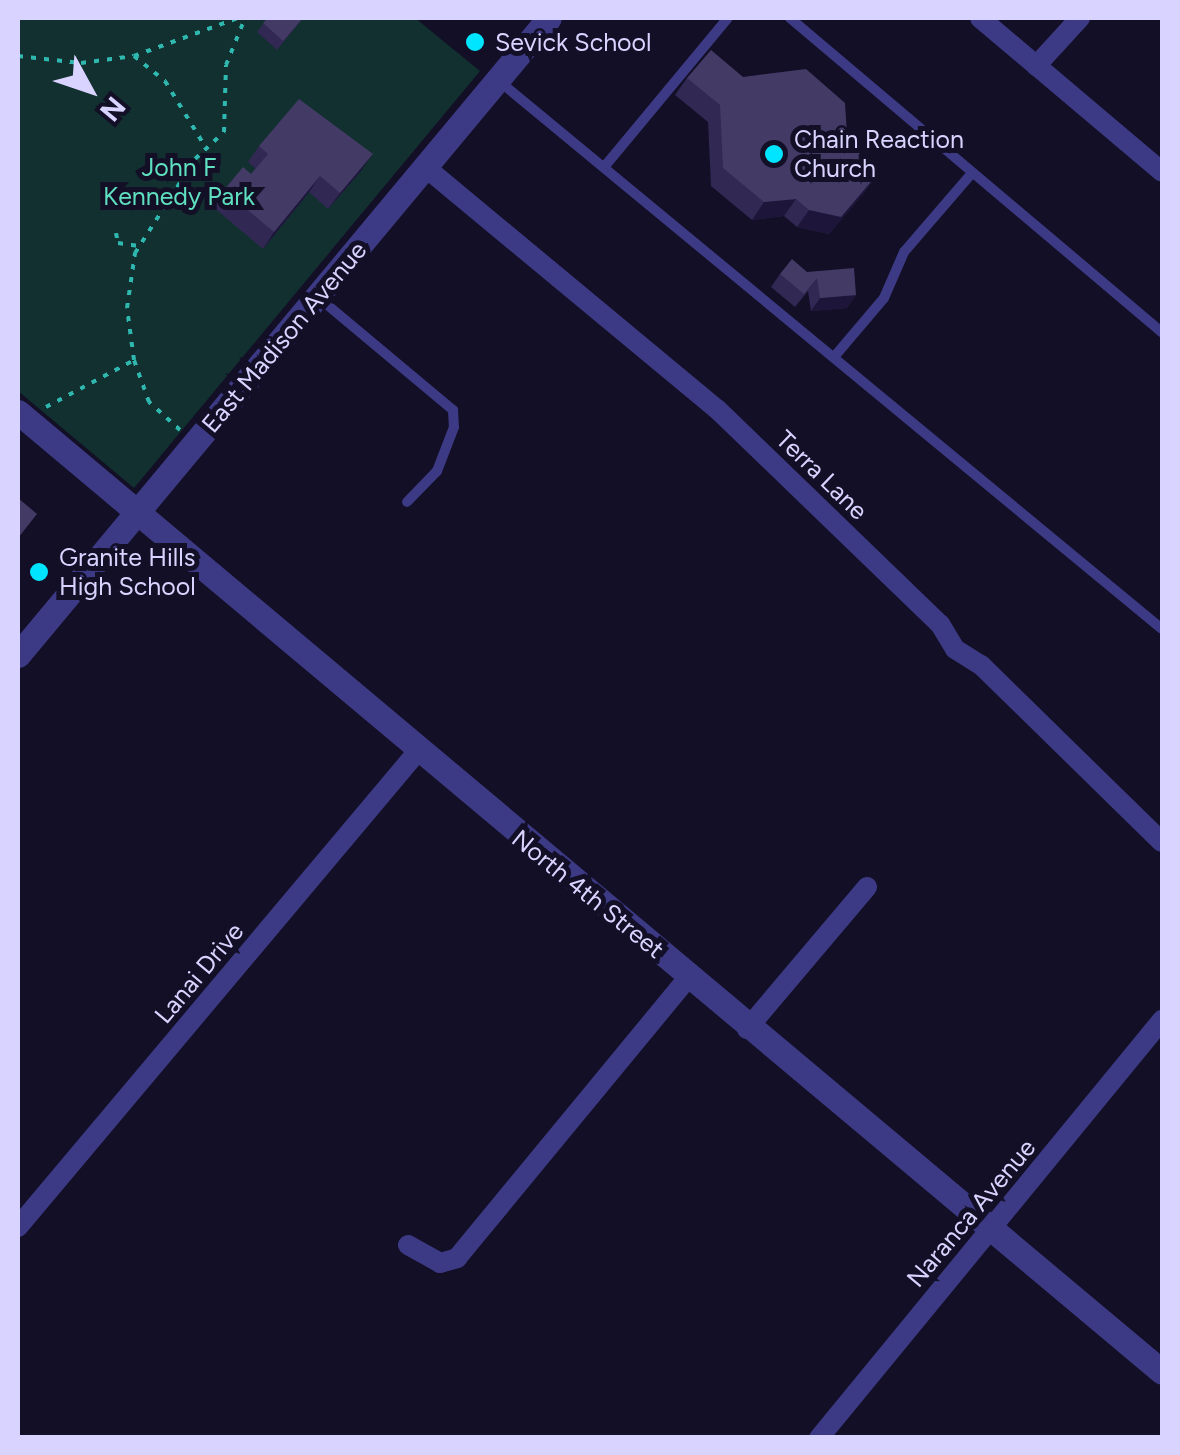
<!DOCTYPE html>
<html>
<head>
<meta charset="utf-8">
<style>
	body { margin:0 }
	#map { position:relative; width:1180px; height:1455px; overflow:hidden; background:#130f26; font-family:Figtree,sans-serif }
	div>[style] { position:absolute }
	.green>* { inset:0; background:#12302f }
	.path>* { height:4px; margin-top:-2px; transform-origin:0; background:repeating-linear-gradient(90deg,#2fb8b0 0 5px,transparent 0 13px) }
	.service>* { height:10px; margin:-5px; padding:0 5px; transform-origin:5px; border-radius:5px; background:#3d3a85 }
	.minor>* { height:20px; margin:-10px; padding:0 10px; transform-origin:10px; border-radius:10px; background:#3d3a85 }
	.tertiary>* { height:25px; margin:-12.5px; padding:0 12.5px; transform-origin:12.5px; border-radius:12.5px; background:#3d3a85 }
	.wall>* { inset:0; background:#312854 }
	.shaded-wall>* { inset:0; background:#1d163a }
	.building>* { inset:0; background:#433a66 }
	.dots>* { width:28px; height:28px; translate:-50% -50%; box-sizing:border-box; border:5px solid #130f26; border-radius:50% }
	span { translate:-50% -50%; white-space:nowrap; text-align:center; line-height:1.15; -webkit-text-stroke:10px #130f26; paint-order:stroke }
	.poi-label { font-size:25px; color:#d9d4ff }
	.left { translate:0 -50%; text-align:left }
	.park-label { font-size:25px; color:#5fe0c0 }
	.street-label { font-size:25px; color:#d9d4ff }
	.frame { position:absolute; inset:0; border:20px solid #d9d4ff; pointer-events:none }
	.north { position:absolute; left:40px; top:40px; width:100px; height:100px; -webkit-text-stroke:8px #130f26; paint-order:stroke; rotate:130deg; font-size:28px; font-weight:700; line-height:40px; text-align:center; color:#d9d4ff }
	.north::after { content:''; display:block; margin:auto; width:35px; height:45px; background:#d9d4ff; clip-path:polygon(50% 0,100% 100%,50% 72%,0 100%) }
</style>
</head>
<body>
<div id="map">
	<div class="green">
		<div style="clip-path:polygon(18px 18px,415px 18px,480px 71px,134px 488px,18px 391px)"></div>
	</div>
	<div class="path">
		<div style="left:18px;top:56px;width:63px;rotate:6.3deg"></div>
		<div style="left:81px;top:63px;width:53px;rotate:-7.5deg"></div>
		<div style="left:134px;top:56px;width:111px;rotate:-20.1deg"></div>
		<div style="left:134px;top:56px;width:40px;rotate:39deg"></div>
		<div style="left:165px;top:81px;width:79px;rotate:58.5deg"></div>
		<div style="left:116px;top:233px;width:10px;rotate:79deg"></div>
		<div style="left:118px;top:243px;width:21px;rotate:8deg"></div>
		<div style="left:46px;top:407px;width:100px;rotate:-28.1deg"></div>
		<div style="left:180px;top:430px;width:42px;rotate:-137.9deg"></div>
		<div style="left:149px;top:402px;width:45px;rotate:-109.7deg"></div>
		<div style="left:134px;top:360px;width:52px;rotate:-97.7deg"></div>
		<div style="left:127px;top:308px;width:56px;rotate:-81.7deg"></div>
		<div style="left:135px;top:253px;width:112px;rotate:-57.4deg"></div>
		<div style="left:195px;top:159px;width:40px;rotate:-43deg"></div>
		<div style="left:224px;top:132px;width:67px;rotate:-88.3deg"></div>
		<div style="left:226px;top:65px;width:51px;rotate:-68deg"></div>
	</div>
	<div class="service">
		<div style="left:790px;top:18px;width:487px;rotate:40.2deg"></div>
		<div style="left:499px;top:81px;width:860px;rotate:39.58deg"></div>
		<div style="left:605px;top:166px;width:192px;rotate:-50.3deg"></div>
		<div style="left:319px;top:298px;width:175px;rotate:39.9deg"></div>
		<div style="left:453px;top:410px;width:17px;rotate:87deg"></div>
		<div style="left:454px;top:427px;width:47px;rotate:111.1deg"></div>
		<div style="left:437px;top:471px;width:43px;rotate:134.1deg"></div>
		<div style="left:834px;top:357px;width:77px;rotate:-49.7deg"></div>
		<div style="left:884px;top:298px;width:50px;rotate:-66.5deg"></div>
		<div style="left:904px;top:252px;width:104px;rotate:-49.3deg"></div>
	</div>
	<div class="minor">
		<div style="left:980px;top:18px;width:238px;rotate:40.2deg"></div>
		<div style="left:1036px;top:66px;width:65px;rotate:-47.5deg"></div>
		<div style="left:424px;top:166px;width:381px;rotate:39.7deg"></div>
		<div style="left:717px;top:409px;width:310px;rotate:44deg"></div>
		<div style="left:940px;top:624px;width:29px;rotate:59deg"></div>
		<div style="left:955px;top:649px;width:31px;rotate:32deg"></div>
		<div style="left:981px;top:665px;width:253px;rotate:44.4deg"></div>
		<div style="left:747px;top:1029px;width:186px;rotate:-49.8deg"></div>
		<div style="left:18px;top:1227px;width:622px;rotate:-49.96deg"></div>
		<div style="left:408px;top:1245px;width:37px;rotate:29deg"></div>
		<div style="left:440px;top:1263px;width:18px;rotate:-16deg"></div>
		<div style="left:457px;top:1258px;width:363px;rotate:-50.5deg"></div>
		<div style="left:819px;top:1438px;width:541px;rotate:-50.63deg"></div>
	</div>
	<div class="tertiary">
		<div style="left:18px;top:412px;width:1493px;rotate:40deg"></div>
		<div style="left:18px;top:655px;width:829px;rotate:-50.19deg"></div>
	</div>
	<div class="wall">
		<div style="clip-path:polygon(268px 18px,303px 18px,277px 50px,257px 32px)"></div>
		<div style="clip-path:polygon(743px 77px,847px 135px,875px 177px,863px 194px,829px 234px,797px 227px,784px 216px,752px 220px,711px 186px,708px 122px,675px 95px,687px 78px)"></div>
		<div style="clip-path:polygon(259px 146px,361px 171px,328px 209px,309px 192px,263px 249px,212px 206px,224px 190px,251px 174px,256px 169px,248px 162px)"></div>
		<div style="clip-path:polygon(807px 272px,856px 295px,847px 308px,811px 311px,808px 291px,795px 307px,771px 287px,780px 274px)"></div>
	</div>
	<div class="shaded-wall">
		<div style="clip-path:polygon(373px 154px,361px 171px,328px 209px,340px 193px)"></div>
		<div style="clip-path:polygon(320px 176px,309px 192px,263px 249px,274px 232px)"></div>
		<div style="clip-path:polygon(875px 177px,863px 194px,829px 234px,797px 227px,809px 210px)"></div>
		<div style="clip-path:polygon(796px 199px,784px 216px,752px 220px,764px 202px)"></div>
		<div style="clip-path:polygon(856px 295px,847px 308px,811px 311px,820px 298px)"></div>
	</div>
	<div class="building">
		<div style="clip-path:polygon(268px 18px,303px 18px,283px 41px,263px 23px)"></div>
		<div style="clip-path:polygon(711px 50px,743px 77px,806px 69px,845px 103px,847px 135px,863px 146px,857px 150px,875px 177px,841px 217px,809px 210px,796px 199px,764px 202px,723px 168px,720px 105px,687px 78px)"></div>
		<div style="clip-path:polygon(299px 99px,373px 154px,340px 193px,320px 176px,274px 232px,224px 190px,243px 167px,251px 174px,268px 154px,259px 146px)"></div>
		<div style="clip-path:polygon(792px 259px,807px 272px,854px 268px,856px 295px,820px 298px,817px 278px,804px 294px,780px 274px)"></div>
		<div style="clip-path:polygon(18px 498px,37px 514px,18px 538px)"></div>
	</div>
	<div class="dots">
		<div style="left:475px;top:42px;background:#00e5ff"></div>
		<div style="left:774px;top:154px;background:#00e5ff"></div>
		<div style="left:39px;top:572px;background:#00e5ff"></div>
	</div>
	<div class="poi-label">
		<span class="left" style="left:495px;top:42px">Sevick School</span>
		<span class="left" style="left:794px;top:154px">Chain Reaction<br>Church</span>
		<span class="left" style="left:59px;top:572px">Granite Hills<br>High School</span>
	</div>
	<div class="park-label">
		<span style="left:179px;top:182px">John F<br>Kennedy Park</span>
	</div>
	<div class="street-label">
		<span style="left:284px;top:337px;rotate:-50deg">East Madison Avenue</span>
		<span style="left:822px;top:475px;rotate:44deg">Terra Lane</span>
		<span style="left:588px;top:894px;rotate:39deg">North 4th Street</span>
		<span style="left:199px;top:973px;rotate:-50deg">Lanai Drive</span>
		<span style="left:971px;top:1213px;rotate:-50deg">Naranca Avenue</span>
	</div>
	<div class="frame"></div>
	<div class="north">N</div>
</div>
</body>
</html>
